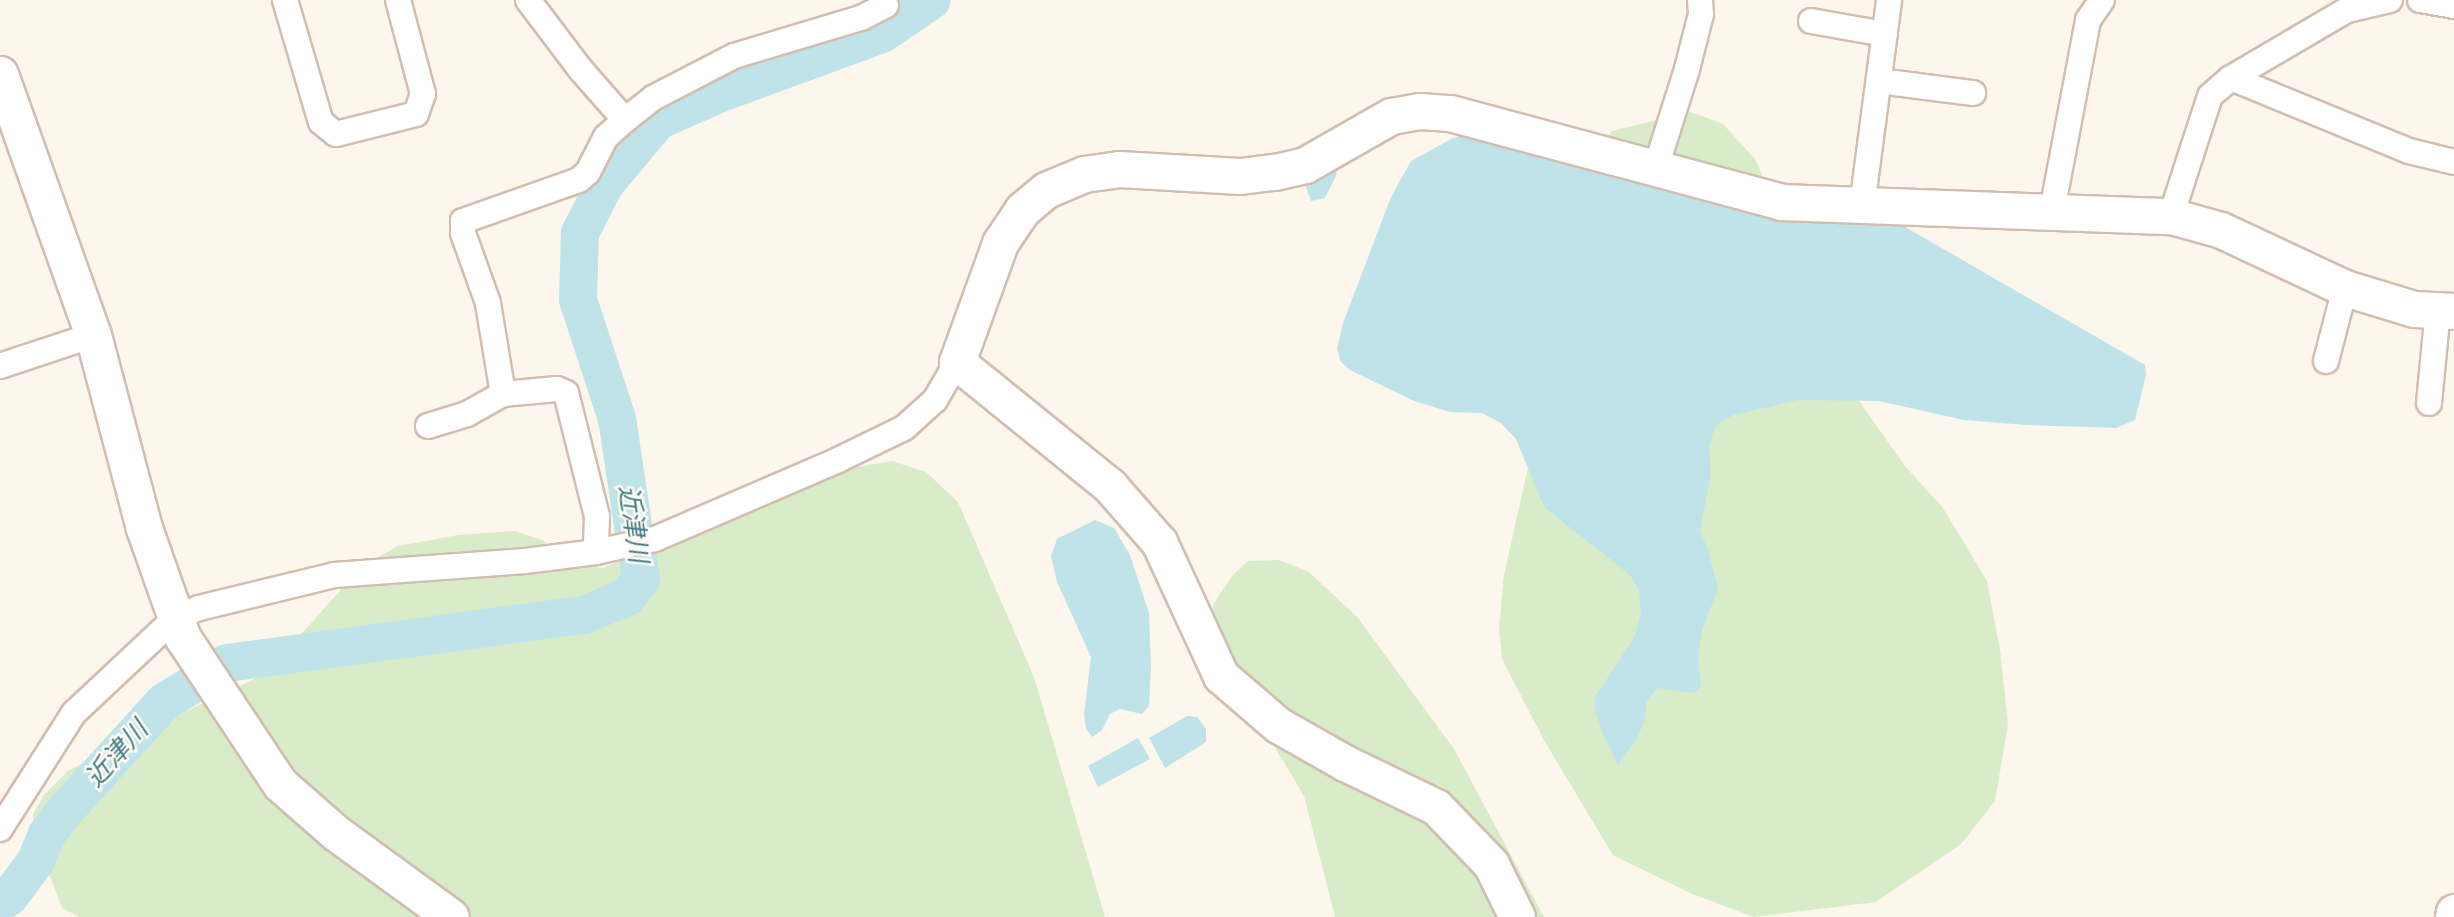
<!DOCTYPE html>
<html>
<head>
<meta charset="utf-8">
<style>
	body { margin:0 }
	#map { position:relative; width:2454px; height:917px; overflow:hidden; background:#fdf6ec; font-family:Cabin,"Noto Sans JP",sans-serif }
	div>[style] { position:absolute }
	.green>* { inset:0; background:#d8ecc9 }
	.water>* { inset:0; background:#bfe3e8 }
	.river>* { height:38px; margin:-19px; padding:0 19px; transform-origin:19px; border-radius:19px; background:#bfe3e8 }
	.roads { filter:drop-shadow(2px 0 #d1beb0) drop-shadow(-2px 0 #d1beb0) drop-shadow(0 2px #d1beb0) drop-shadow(0 -2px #d1beb0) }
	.street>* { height:24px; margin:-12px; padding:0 12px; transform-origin:12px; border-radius:12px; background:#fff }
	.secondary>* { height:35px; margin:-17.5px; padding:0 17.5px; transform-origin:17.5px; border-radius:17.5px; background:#fff }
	span { translate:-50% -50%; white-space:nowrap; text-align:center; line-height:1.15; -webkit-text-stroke:5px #fffaf3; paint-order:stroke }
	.water-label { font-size:26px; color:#437c86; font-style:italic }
</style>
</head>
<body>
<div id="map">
	<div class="green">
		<div style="clip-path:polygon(1691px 112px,1723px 124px,1756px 160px,1835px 367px,1905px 466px,1943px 508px,1987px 581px,2000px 650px,2008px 725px,1995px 801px,1961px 844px,1876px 902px,1754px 917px,1690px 893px,1613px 855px,1545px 742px,1502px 659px,1499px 628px,1504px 575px,1599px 150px,1612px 131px)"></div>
		<div style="clip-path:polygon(892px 461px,926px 472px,958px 502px,1034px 677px,1105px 917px,79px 917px,62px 908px,35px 836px,33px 814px,44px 795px,68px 771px,135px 735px,267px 673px,360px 568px,398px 546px,458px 535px,515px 531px,542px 540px,567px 561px,603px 568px,840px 470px)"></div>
		<div style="clip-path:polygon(1279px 560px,1309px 572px,1358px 618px,1454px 749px,1544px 917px,1335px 917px,1304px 796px,1212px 642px,1213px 605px,1232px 576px,1248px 561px)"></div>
	</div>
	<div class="water">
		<div style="clip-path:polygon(1482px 130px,1893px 220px,2145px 365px,2146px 375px,2135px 420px,2116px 428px,2026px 425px,1964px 420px,1879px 401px,1798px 400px,1733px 415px,1715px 426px,1709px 448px,1711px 473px,1700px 531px,1707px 547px,1718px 589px,1702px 630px,1698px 658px,1701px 686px,1695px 693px,1657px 688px,1647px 701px,1644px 723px,1636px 740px,1618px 765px,1603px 734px,1595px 710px,1595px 697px,1635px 636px,1641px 613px,1639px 590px,1630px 575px,1544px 507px,1516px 439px,1501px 423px,1482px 413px,1450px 412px,1414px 401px,1350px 370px,1341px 362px,1337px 349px,1343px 323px,1391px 197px,1411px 161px,1453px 138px)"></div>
		<div style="clip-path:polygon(1330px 167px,1337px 168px,1336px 176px,1325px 198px,1311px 201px,1304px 181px)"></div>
		<div style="clip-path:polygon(1095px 520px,1114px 528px,1130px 555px,1149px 613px,1151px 666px,1149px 706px,1142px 714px,1120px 709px,1110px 714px,1102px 730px,1092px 737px,1086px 728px,1084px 715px,1091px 657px,1057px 582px,1051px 556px,1057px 539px)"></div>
		<div style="clip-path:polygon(1187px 716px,1197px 717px,1206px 729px,1206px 742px,1165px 768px,1149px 738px)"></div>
		<div style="clip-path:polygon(1138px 738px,1150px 759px,1098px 787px,1088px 766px)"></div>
	</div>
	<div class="river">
		<div style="left:0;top:903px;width:12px;rotate:-35deg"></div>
		<div style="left:10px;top:896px;width:44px;rotate:-53.4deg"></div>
		<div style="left:36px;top:861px;width:29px;rotate:-68deg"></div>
		<div style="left:47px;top:834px;width:25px;rotate:-53deg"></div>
		<div style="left:62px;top:814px;width:151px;rotate:-47.7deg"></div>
		<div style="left:164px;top:702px;width:74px;rotate:-31.8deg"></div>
		<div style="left:227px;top:663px;width:360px;rotate:-7.7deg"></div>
		<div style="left:584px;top:615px;width:47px;rotate:-22.7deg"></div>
		<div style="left:627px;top:597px;width:23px;rotate:-52deg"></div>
		<div style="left:641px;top:579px;width:162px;rotate:-98.5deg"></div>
		<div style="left:617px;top:419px;width:125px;rotate:-108.1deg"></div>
		<div style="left:578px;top:300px;width:67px;rotate:-88.3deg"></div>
		<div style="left:580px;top:233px;width:55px;rotate:-63deg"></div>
		<div style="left:605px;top:184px;width:82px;rotate:-49.9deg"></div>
		<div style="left:658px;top:121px;width:64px;rotate:-24.1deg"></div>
		<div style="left:716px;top:95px;width:177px;rotate:-20.2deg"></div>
		<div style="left:882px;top:34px;width:60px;rotate:-34.2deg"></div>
	</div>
	<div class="roads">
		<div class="street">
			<div style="left:285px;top:0;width:127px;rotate:73.6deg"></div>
			<div style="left:321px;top:122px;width:19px;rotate:39deg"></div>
			<div style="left:336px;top:134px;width:82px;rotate:-14deg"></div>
			<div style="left:416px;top:114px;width:21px;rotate:-71deg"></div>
			<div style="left:423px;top:94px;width:97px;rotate:-104.9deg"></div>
			<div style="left:528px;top:0;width:88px;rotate:52.9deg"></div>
			<div style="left:581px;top:70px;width:67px;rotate:48.7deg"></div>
			<div style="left:625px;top:120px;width:36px;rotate:-38deg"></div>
			<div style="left:653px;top:98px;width:91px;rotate:-27.4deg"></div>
			<div style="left:734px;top:56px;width:133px;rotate:-16.7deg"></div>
			<div style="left:861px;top:18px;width:28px;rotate:-27deg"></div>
			<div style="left:2420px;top:0;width:35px;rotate:10deg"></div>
			<div style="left:1811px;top:21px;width:75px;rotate:10deg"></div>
			<div style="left:2231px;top:78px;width:192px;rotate:22.3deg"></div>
			<div style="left:2409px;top:151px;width:46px;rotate:13.7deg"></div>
			<div style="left:1879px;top:81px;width:95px;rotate:7.3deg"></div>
			<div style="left:1656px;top:167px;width:103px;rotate:-72.4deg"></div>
			<div style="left:1687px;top:69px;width:57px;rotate:-75.7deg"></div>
			<div style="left:1701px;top:14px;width:14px;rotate:-94deg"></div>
			<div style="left:1862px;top:206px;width:208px;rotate:-82.5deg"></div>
			<div style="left:2052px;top:211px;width:194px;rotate:-79.3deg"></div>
			<div style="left:2088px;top:20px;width:24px;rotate:-55deg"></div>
			<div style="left:2171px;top:216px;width:126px;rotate:-72deg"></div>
			<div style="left:2210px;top:96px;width:28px;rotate:-41deg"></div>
			<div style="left:2231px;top:78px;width:134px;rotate:-30.4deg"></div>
			<div style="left:2347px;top:10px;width:44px;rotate:-13.1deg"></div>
			<div style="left:2326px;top:361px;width:75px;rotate:-75.4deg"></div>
			<div style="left:0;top:366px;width:98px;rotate:-18.4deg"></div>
			<div style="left:503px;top:394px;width:92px;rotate:-99.4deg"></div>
			<div style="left:488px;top:303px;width:74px;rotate:-109.7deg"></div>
			<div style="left:463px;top:233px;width:12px;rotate:-90deg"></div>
			<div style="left:463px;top:221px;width:123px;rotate:-19.5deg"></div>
			<div style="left:579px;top:180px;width:12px;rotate:-42deg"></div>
			<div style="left:588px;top:172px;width:39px;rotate:-63deg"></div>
			<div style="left:606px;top:137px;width:25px;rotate:-42deg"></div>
			<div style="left:2429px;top:403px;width:93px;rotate:-84.5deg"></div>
			<div style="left:428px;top:426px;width:41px;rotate:-17.1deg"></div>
			<div style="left:467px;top:414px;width:41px;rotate:-29.1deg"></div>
			<div style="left:503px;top:394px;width:54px;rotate:-5.3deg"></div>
			<div style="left:557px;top:389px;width:10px;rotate:24deg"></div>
			<div style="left:566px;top:393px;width:127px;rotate:75.9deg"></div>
			<div style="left:597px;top:516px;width:36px;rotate:92deg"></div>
			<div style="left:0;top:829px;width:138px;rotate:-57.5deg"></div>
			<div style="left:74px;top:713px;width:137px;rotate:-43.2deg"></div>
			<div style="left:174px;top:619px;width:27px;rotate:-24deg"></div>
			<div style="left:199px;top:608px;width:139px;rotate:-13.7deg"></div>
			<div style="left:334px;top:575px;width:192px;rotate:-4.2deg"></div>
			<div style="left:525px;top:561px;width:72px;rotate:-7.2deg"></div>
			<div style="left:596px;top:552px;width:60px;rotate:-12.4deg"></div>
			<div style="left:655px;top:539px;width:199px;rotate:-23.3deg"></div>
			<div style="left:838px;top:460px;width:73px;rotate:-25.9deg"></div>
			<div style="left:904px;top:428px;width:42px;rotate:-42.1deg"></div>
			<div style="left:935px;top:400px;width:44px;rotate:-59.9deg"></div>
		</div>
		<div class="secondary">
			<div style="left:0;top:74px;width:277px;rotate:70.4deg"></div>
			<div style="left:93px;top:335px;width:200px;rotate:75.2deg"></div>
			<div style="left:144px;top:528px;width:117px;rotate:70.5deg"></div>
			<div style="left:183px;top:638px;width:175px;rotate:56.4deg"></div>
			<div style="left:280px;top:784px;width:74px;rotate:41.2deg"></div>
			<div style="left:336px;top:833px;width:142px;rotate:36.1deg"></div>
			<div style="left:1517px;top:917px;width:59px;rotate:-116.1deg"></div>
			<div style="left:1491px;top:864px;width:79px;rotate:-134deg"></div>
			<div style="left:1436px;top:807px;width:101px;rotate:-154.2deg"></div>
			<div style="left:1345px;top:763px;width:77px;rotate:-150.4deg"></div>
			<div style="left:1278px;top:725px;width:75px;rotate:-139.3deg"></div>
			<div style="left:1221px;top:676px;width:148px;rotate:-114.8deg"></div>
			<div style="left:1159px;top:542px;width:74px;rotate:-131.2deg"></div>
			<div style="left:1110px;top:486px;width:197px;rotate:-141deg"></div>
			<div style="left:957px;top:362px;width:127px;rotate:-70.1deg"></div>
			<div style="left:1000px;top:243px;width:40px;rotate:-56deg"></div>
			<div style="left:1022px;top:210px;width:31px;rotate:-40deg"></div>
			<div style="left:1046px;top:190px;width:41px;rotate:-22.8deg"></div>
			<div style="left:1084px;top:174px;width:35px;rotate:-8deg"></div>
			<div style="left:1119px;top:169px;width:121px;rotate:3.3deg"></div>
			<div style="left:1240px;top:176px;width:35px;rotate:-7deg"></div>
			<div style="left:1275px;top:172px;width:31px;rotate:-13deg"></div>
			<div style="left:1305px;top:165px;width:99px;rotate:-29.7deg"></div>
			<div style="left:1391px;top:116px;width:29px;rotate:-10deg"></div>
			<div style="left:1420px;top:111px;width:30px;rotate:4deg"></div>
			<div style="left:1450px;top:113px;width:343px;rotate:15deg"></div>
			<div style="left:1781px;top:202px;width:390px;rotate:2.1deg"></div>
			<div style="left:2171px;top:216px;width:52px;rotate:15.6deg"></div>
			<div style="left:2221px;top:230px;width:137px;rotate:25.1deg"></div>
			<div style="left:2345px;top:288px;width:72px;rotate:16.9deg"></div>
			<div style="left:2414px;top:309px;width:40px;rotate:2.9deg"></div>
			<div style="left:2453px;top:917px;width:5px;rotate:-79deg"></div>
		</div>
	</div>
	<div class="water-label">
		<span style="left:633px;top:524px;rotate:82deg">近津川</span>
		<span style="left:117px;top:754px;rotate:-48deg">近津川</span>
	</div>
</div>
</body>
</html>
